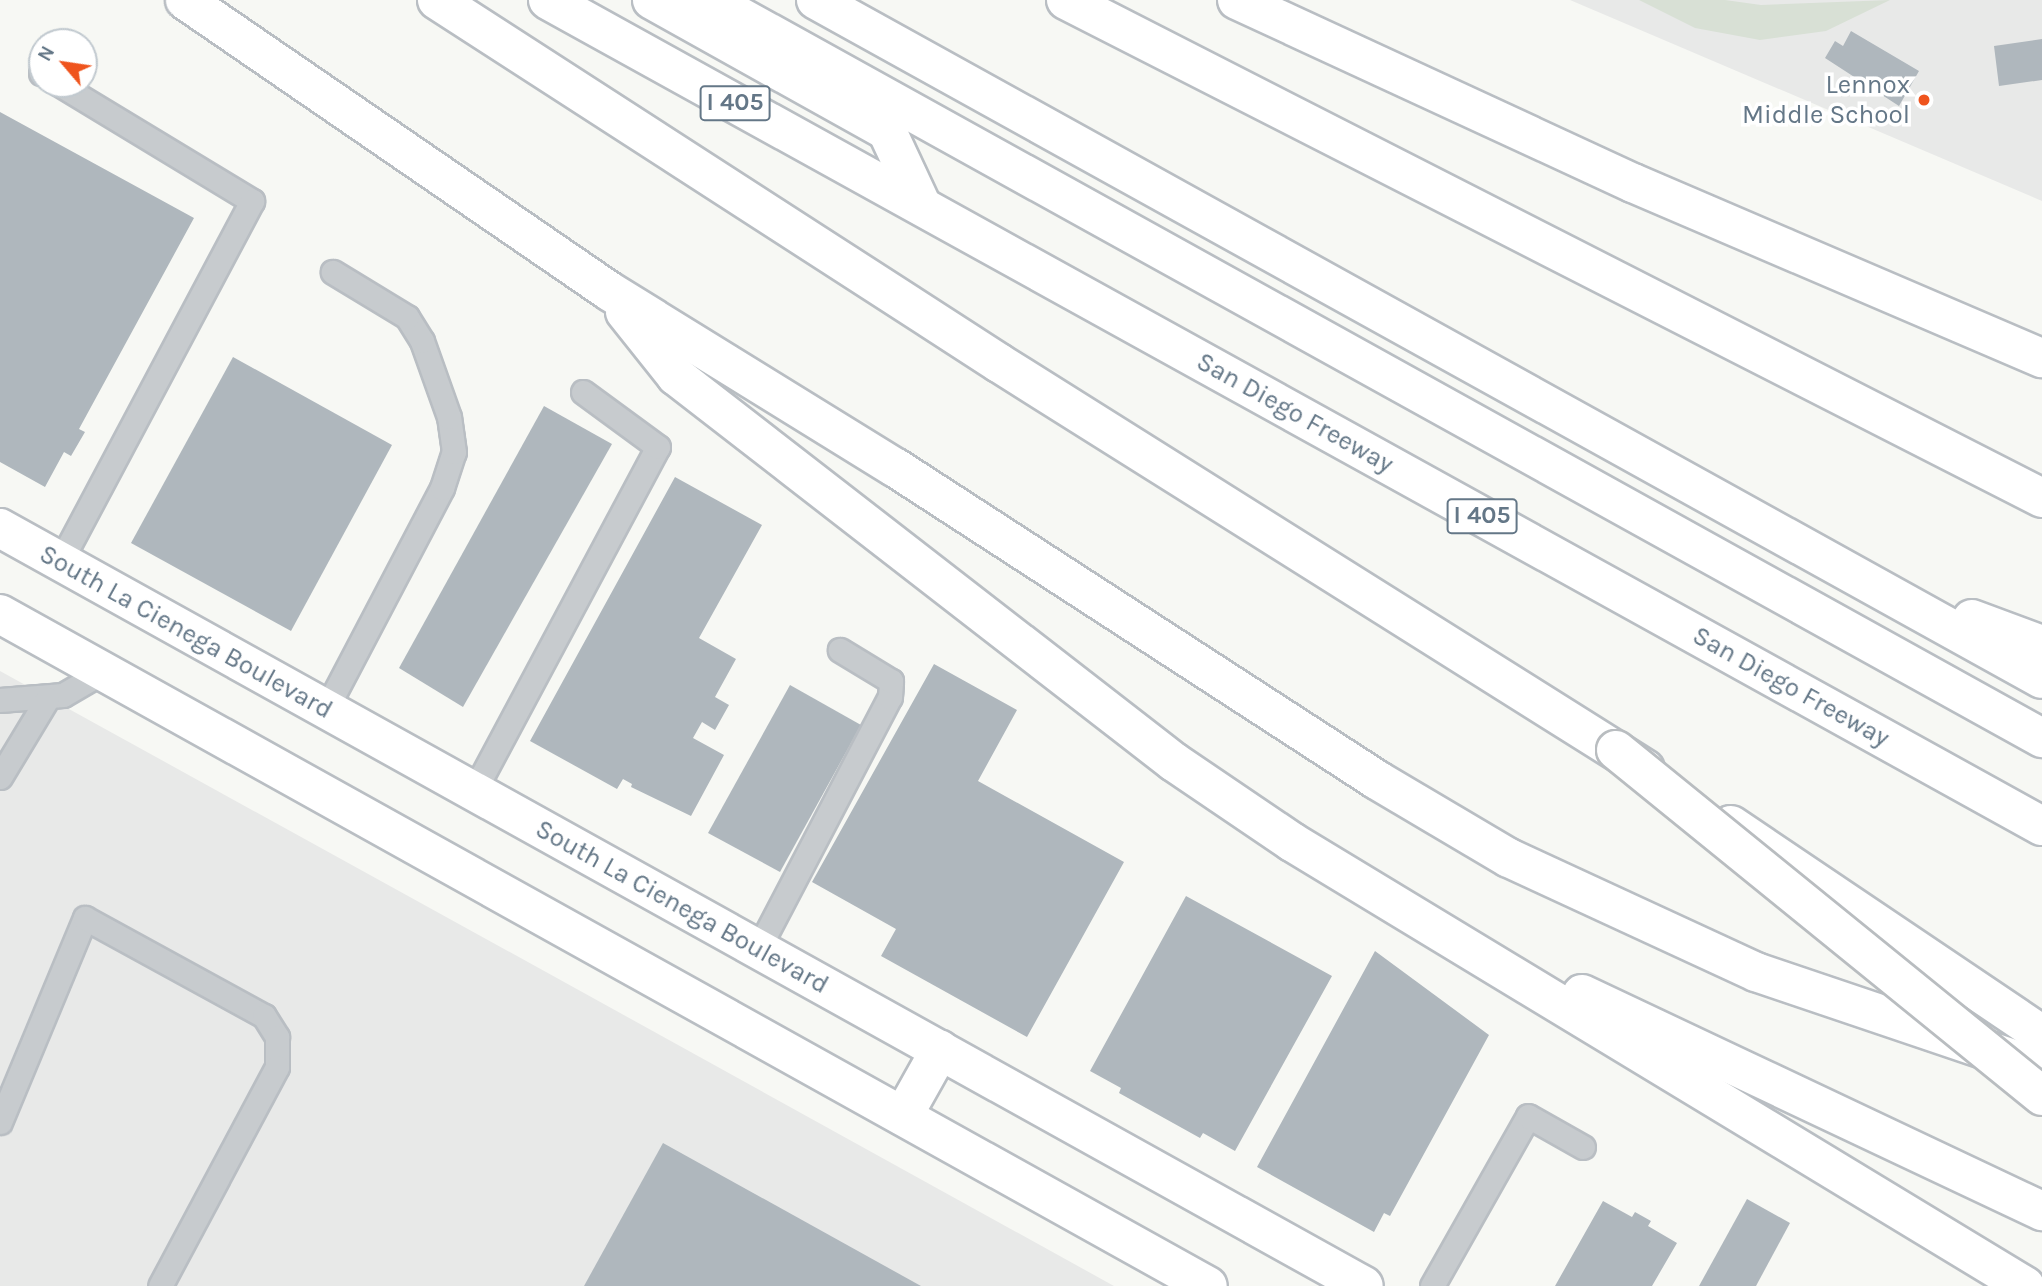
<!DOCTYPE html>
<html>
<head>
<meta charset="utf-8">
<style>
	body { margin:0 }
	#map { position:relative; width:2042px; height:1286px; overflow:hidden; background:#f7f8f4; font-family:Karla,sans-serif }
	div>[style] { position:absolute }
	.built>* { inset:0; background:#e8e9e8 }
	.green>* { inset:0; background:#d8e0d5 }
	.building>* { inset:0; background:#afb7bd }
	.roads { filter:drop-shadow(2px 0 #b9bec3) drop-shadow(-2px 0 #b9bec3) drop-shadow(0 2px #b9bec3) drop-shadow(0 -2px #b9bec3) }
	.service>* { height:23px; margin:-11.5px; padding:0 11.5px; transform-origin:11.5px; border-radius:11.5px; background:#c7cbce }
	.secondary>* { height:38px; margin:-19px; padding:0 19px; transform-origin:19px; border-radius:19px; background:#fff }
	.motorway>* { height:38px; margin:-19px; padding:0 19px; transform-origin:19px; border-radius:19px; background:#fff }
	.bridges { filter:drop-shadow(2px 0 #b9bdc0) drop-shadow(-2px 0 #b9bdc0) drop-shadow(0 2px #b9bdc0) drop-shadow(0 -2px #b9bdc0) }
	.motorway-bridge>* { height:38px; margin:-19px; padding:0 19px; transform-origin:19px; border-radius:19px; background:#fff }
	.dots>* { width:19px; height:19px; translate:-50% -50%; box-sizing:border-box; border:4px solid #fff; border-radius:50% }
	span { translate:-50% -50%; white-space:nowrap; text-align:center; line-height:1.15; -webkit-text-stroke:7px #fff; paint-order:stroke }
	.shield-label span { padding:2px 5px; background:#fff; border:2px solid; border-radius:5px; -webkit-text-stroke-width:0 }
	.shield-label { font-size:24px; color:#647787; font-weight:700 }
	.poi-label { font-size:26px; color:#647787 }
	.right { translate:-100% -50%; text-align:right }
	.street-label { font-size:26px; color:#647787 }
	.north { position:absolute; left:28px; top:28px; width:70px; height:70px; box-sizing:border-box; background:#fff; border:2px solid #c1c9cf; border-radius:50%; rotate:299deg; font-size:19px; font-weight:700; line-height:28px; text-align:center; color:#647787 }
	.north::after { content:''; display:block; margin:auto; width:24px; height:32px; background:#ef541d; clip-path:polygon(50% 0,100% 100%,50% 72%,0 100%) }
</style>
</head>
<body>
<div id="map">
	<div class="built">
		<div style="clip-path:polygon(1570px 0,2042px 0,2042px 201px)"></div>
		<div style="clip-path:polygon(0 671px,546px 972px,1114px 1286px,0 1286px)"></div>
	</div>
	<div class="green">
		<div style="clip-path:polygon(1639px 0,1725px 0,1761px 5px,1890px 0,1826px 31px,1760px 40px,1695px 28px)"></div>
	</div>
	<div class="building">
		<div style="clip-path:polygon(1851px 31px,1919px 71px,1899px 106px,1825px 58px,1835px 41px,1843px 46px)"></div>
		<div style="clip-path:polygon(2042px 39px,2042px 80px,1999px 86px,1994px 46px)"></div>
		<div style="clip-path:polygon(0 112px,194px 218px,79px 429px,85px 432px,71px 456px,64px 452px,45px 487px,0 462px)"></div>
		<div style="clip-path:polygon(233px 357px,392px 445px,291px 631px,131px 543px)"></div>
		<div style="clip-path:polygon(544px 406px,612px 444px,463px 707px,399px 668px)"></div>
		<div style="clip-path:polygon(675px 477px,762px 525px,699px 638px,736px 659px,715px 697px,729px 705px,715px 730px,702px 722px,693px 738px,724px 755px,691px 816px,631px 787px,632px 784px,623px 779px,617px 789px,530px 741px)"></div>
		<div style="clip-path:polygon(934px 664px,1017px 710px,978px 781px,1124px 862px,1027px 1037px,881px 956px,896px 929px,812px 882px)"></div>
		<div style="clip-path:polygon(790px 685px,861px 725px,780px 872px,708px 833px)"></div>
		<div style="clip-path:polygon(1186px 896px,1332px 976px,1235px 1151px,1203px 1133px,1200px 1138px,1119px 1093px,1121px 1088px,1090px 1071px)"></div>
		<div style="clip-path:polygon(1375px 951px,1489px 1035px,1390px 1216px,1384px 1213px,1374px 1232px,1257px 1167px)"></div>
		<div style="clip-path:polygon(663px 1143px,921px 1286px,584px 1286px)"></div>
		<div style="clip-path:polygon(1747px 1199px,1790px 1223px,1756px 1286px,1699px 1286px)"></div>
		<div style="clip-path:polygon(1603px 1201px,1632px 1217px,1635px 1212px,1651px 1221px,1648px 1226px,1677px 1243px,1652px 1286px,1555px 1286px)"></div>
	</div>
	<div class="roads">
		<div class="service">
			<div style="left:41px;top:73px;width:1px"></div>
			<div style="left:59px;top:84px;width:226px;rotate:31.2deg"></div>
			<div style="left:252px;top:201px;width:409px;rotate:118deg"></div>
			<div style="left:0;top:700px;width:63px;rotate:-4.5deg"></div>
			<div style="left:63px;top:695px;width:48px;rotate:-30.3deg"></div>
			<div style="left:326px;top:709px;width:250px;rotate:-62.3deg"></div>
			<div style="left:442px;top:488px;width:38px;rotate:-72deg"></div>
			<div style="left:454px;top:452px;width:35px;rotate:-98deg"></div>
			<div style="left:449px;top:417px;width:81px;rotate:-109.6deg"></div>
			<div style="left:422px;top:341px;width:28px;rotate:-122deg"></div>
			<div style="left:407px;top:317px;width:87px;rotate:-148.7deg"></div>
			<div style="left:0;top:777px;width:91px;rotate:-58.9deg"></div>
			<div style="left:474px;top:791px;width:390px;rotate:-61.9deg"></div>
			<div style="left:658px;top:447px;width:93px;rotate:-143.7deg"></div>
			<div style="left:758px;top:949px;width:284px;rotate:-62.4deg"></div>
			<div style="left:890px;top:697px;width:16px;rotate:-86deg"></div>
			<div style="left:891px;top:681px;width:60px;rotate:-148.7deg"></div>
			<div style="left:0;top:1122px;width:221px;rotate:-67.4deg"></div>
			<div style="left:85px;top:918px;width:204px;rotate:28.7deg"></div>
			<div style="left:264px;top:1016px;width:25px;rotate:58deg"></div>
			<div style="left:277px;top:1037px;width:30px;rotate:90deg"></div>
			<div style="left:277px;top:1067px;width:248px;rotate:118.1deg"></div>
			<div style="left:1432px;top:1286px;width:195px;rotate:-60.5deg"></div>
			<div style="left:1528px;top:1116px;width:63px;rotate:29.4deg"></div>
		</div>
		<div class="secondary">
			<div style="left:0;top:528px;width:1560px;rotate:29.06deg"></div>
			<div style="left:0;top:614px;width:1382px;rotate:29.09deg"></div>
			<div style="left:903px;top:1116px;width:76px;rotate:-60.7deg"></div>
		</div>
		<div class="motorway">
			<div style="left:185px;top:0;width:514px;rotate:34.46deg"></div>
			<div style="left:609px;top:291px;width:337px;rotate:31.7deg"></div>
			<div style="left:896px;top:468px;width:573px;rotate:32.97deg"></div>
			<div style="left:1377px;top:780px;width:153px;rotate:30.6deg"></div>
			<div style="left:1509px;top:858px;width:272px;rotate:24.8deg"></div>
			<div style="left:1756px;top:972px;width:302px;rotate:18.7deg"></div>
			<div style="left:437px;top:0;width:669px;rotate:32.86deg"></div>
			<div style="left:999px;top:363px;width:763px;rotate:32.15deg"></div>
			<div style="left:548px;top:0;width:1707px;rotate:28.94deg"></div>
			<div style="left:652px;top:0;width:269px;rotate:29.1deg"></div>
			<div style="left:887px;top:131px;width:83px;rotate:65deg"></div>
			<div style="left:710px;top:0;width:1523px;rotate:28.99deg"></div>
			<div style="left:816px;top:0;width:1401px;rotate:28.98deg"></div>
			<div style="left:1066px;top:0;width:1096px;rotate:27.03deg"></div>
			<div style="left:1237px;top:0;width:436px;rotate:24.8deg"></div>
			<div style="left:1633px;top:183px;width:445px;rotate:23.2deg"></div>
			<div style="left:625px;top:312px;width:82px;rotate:51.4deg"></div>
			<div style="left:676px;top:376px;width:630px;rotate:37.78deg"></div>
			<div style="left:1174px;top:762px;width:143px;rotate:34.1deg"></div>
			<div style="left:1292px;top:842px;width:857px;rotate:31.2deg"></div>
			<div style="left:1972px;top:619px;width:75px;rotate:20.4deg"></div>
			<div style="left:1731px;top:825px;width:375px;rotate:34deg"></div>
			<div style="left:1582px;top:994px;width:509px;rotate:25.26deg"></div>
		</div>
	</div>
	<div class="bridges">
		<div class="motorway-bridge">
			<div style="left:1616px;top:750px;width:549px;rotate:39.08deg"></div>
		</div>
	</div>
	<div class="dots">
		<div style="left:1924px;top:100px;background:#ef541d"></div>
	</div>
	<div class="shield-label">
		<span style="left:735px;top:103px">I 405</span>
		<span style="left:1482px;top:516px">I 405</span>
	</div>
	<div class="poi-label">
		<span class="right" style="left:1910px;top:100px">Lennox<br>Middle School</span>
	</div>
	<div class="street-label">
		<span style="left:1295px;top:413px;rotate:29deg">San Diego Freeway</span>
		<span style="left:186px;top:632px;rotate:29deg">South La Cienega Boulevard</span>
		<span style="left:1791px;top:687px;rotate:29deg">San Diego Freeway</span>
		<span style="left:682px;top:907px;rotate:29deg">South La Cienega Boulevard</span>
	</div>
	<div class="north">N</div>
</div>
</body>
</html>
